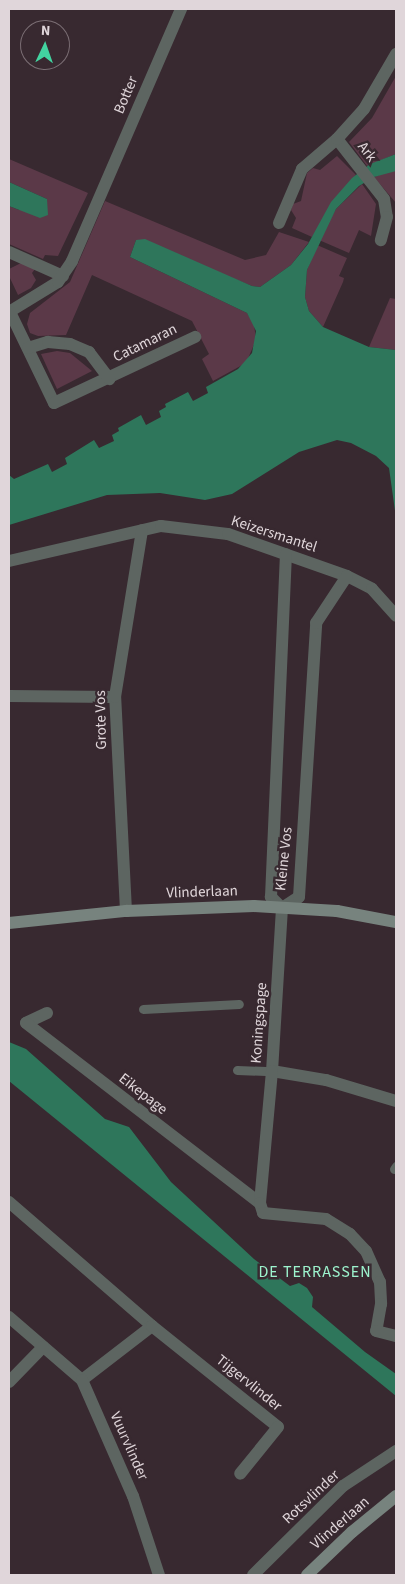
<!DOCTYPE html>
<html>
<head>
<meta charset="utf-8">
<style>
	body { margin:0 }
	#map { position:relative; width:405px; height:1584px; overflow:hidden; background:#382930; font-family:"Source Sans 3",sans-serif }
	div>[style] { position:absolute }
	.green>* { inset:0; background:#5b3948 }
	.water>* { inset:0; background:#2e765b }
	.lane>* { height:9px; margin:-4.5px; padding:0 4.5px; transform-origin:4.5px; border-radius:4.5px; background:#5d6561 }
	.street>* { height:12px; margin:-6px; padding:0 6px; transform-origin:6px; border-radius:6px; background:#5d6561 }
	.secondary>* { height:12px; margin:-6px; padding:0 6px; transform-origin:6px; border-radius:6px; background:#77837e }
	span { translate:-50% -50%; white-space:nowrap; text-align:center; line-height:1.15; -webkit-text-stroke:5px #382930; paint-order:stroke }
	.street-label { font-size:15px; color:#e0d6da }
	.neighbourhood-label { font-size:16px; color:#9df4ce; letter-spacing:1px }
	.frame { position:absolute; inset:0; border:10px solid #e0d6da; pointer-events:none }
	.north { position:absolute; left:20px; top:20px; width:50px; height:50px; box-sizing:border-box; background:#382930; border:1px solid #7b6e74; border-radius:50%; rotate:3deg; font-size:14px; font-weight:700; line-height:20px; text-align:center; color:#e0d6da }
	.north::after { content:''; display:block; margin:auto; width:18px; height:22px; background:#42d4a0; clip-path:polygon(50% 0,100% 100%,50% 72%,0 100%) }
</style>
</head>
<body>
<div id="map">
	<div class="green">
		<div style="clip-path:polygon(396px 76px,396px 154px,367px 166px,349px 142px,372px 118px)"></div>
		<div style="clip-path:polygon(337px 156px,356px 175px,312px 237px,292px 228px,296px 218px,291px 210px,293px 204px,301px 201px,307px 173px,313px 168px,320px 170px)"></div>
		<div style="clip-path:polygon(9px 159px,88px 193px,58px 256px,45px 255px,43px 259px,9px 244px,9px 206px,19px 210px,47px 199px,9px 182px)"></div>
		<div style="clip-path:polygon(390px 171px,396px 171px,396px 203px,374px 177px)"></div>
		<div style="clip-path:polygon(362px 184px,376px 204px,371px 236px,359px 230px,349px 253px,319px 240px,336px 209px)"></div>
		<div style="clip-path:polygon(105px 201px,245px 260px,266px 255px,279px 232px,309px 242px,291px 265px,260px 287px,252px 286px,136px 240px,130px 257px,247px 313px,254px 324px,256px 340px,246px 363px,213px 381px,202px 359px,209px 354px,192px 321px,92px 275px,66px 335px,38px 336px,30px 333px,27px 324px,30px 313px,70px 282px)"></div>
		<div style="clip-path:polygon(317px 245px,347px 258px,339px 276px,344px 278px,343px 282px,323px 327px,309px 311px,305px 297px,307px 270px)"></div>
		<div style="clip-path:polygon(21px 263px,35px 269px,32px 273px,36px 280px,31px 288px,18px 295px,9px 276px,9px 269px)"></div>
		<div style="clip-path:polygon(390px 298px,396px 299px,396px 350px,369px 347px)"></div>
		<div style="clip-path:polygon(57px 351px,70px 353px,92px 371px,57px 389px,41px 354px)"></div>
	</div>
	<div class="water">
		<div style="clip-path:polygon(396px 154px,396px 171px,374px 177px,359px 186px,336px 209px,307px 270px,305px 297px,309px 311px,323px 327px,369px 347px,396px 350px,396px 518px,389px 468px,376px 456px,351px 443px,337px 440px,299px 452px,232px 494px,205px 500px,160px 493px,107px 495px,9px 525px,9px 475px,14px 479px,48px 464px,52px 472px,67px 464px,65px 458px,94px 440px,99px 448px,114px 441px,112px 435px,119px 431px,118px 428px,141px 415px,146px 425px,161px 417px,159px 411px,166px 407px,165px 404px,188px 392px,193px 401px,208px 393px,206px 387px,238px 369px,252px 353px,256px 331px,247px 313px,130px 257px,136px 240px,145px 239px,252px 286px,260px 287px,291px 265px,308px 244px,331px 202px,352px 178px,370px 164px)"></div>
		<div style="clip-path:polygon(9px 182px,47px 199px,48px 215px,40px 218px,9px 206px)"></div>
		<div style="clip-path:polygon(9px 1042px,26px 1049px,105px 1119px,129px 1127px,171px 1182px,254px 1259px,290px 1286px,299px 1283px,307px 1288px,313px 1297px,312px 1307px,365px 1352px,396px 1374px,396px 1396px,9px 1081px)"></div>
	</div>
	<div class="lane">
		<div style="left:143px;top:1009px;width:96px;rotate:-3deg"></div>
		<div style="left:237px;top:1070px;width:35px;rotate:2deg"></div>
		<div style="left:394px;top:1169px;width:4px;rotate:-56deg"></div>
	</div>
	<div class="street">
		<div style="left:337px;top:139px;width:76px;rotate:51.9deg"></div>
		<div style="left:384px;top:199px;width:18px;rotate:81deg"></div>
		<div style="left:387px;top:217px;width:24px;rotate:105deg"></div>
		<div style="left:279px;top:223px;width:59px;rotate:-66.9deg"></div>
		<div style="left:302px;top:169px;width:46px;rotate:-40.6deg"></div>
		<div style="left:337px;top:139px;width:40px;rotate:-48deg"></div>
		<div style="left:364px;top:109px;width:64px;rotate:-59.8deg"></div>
		<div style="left:9px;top:252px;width:59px;rotate:24deg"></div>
		<div style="left:9px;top:312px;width:57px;rotate:-31.5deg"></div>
		<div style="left:58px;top:282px;width:25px;rotate:-56deg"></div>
		<div style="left:72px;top:261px;width:275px;rotate:-66.6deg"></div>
		<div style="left:10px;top:312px;width:101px;rotate:64.2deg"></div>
		<div style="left:54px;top:403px;width:156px;rotate:-25.1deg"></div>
		<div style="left:28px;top:348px;width:21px;rotate:-17deg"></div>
		<div style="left:48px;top:342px;width:22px;rotate:5deg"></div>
		<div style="left:70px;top:344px;width:21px;rotate:23deg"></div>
		<div style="left:89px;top:352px;width:34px;rotate:53deg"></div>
		<div style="left:9px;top:561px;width:156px;rotate:-13deg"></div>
		<div style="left:161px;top:526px;width:67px;rotate:6.8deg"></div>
		<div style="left:228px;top:534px;width:126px;rotate:19.4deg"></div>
		<div style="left:347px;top:576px;width:28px;rotate:27deg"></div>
		<div style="left:372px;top:589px;width:36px;rotate:48deg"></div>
		<div style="left:9px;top:696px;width:106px;rotate:0.5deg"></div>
		<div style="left:282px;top:908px;width:16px;rotate:-135deg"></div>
		<div style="left:271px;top:897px;width:343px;rotate:-87.5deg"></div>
		<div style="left:282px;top:908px;width:20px;rotate:-33deg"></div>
		<div style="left:299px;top:897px;width:275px;rotate:-86.4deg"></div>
		<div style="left:316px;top:623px;width:56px;rotate:-56.6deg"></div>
		<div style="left:282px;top:908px;width:163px;rotate:93.5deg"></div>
		<div style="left:272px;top:1071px;width:55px;rotate:9.5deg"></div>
		<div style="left:326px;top:1080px;width:73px;rotate:16.7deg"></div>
		<div style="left:126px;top:911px;width:214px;rotate:-92.9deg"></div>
		<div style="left:115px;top:697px;width:169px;rotate:-80.8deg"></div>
		<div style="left:47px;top:1013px;width:23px;rotate:155deg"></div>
		<div style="left:26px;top:1023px;width:295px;rotate:37.6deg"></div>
		<div style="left:272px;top:1071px;width:133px;rotate:95.2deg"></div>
		<div style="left:260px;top:1203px;width:10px;rotate:73deg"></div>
		<div style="left:263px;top:1213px;width:63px;rotate:5.4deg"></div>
		<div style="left:326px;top:1219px;width:28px;rotate:32deg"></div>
		<div style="left:350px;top:1234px;width:23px;rotate:47deg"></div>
		<div style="left:366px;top:1251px;width:34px;rotate:66deg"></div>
		<div style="left:380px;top:1282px;width:22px;rotate:87deg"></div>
		<div style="left:381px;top:1304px;width:27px;rotate:100deg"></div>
		<div style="left:376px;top:1331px;width:21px;rotate:14deg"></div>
		<div style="left:9px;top:1202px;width:189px;rotate:40.9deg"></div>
		<div style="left:152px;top:1326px;width:88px;rotate:142.4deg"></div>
		<div style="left:9px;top:1317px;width:96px;rotate:40.8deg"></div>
		<div style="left:82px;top:1380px;width:127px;rotate:66.3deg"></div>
		<div style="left:133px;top:1496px;width:83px;rotate:71.8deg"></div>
		<div style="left:152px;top:1326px;width:161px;rotate:38.7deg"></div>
		<div style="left:278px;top:1427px;width:60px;rotate:129deg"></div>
		<div style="left:9px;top:1382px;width:49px;rotate:-45.8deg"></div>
		<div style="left:253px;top:1575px;width:127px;rotate:-44.7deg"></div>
		<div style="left:343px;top:1486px;width:64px;rotate:-33.4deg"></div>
	</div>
	<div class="secondary">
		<div style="left:9px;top:923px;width:118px;rotate:-5.9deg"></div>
		<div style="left:126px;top:911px;width:128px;rotate:-2.2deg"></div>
		<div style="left:254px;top:906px;width:83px;rotate:3.4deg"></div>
		<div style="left:337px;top:911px;width:60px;rotate:10.6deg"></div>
		<div style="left:307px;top:1575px;width:62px;rotate:-43.7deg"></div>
		<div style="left:352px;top:1532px;width:57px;rotate:-39.3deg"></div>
	</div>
	<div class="street-label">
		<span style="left:126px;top:95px;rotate:-67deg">Botter</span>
		<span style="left:367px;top:152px;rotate:52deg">Ark</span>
		<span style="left:145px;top:343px;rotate:-26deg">Catamaran</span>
		<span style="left:274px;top:534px;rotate:18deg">Keizersmantel</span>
		<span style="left:101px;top:720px;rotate:-91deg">Grote Vos</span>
		<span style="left:284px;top:859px;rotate:-84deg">Kleine Vos</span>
		<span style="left:202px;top:892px;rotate:-2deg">Vlinderlaan</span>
		<span style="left:259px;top:1023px;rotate:-86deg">Koningspage</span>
		<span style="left:143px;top:1094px;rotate:38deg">Eikepage</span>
		<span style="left:249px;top:1383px;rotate:39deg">Tijgervlinder</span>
		<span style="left:129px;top:1446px;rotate:66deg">Vuurvlinder</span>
		<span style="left:311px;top:1497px;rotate:-43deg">Rotsvlinder</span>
		<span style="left:340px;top:1523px;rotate:-41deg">Vlinderlaan</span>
	</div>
	<div class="neighbourhood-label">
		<span style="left:315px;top:1272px">DE TERRASSEN</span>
	</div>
	<div class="frame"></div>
	<div class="north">N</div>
</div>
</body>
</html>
